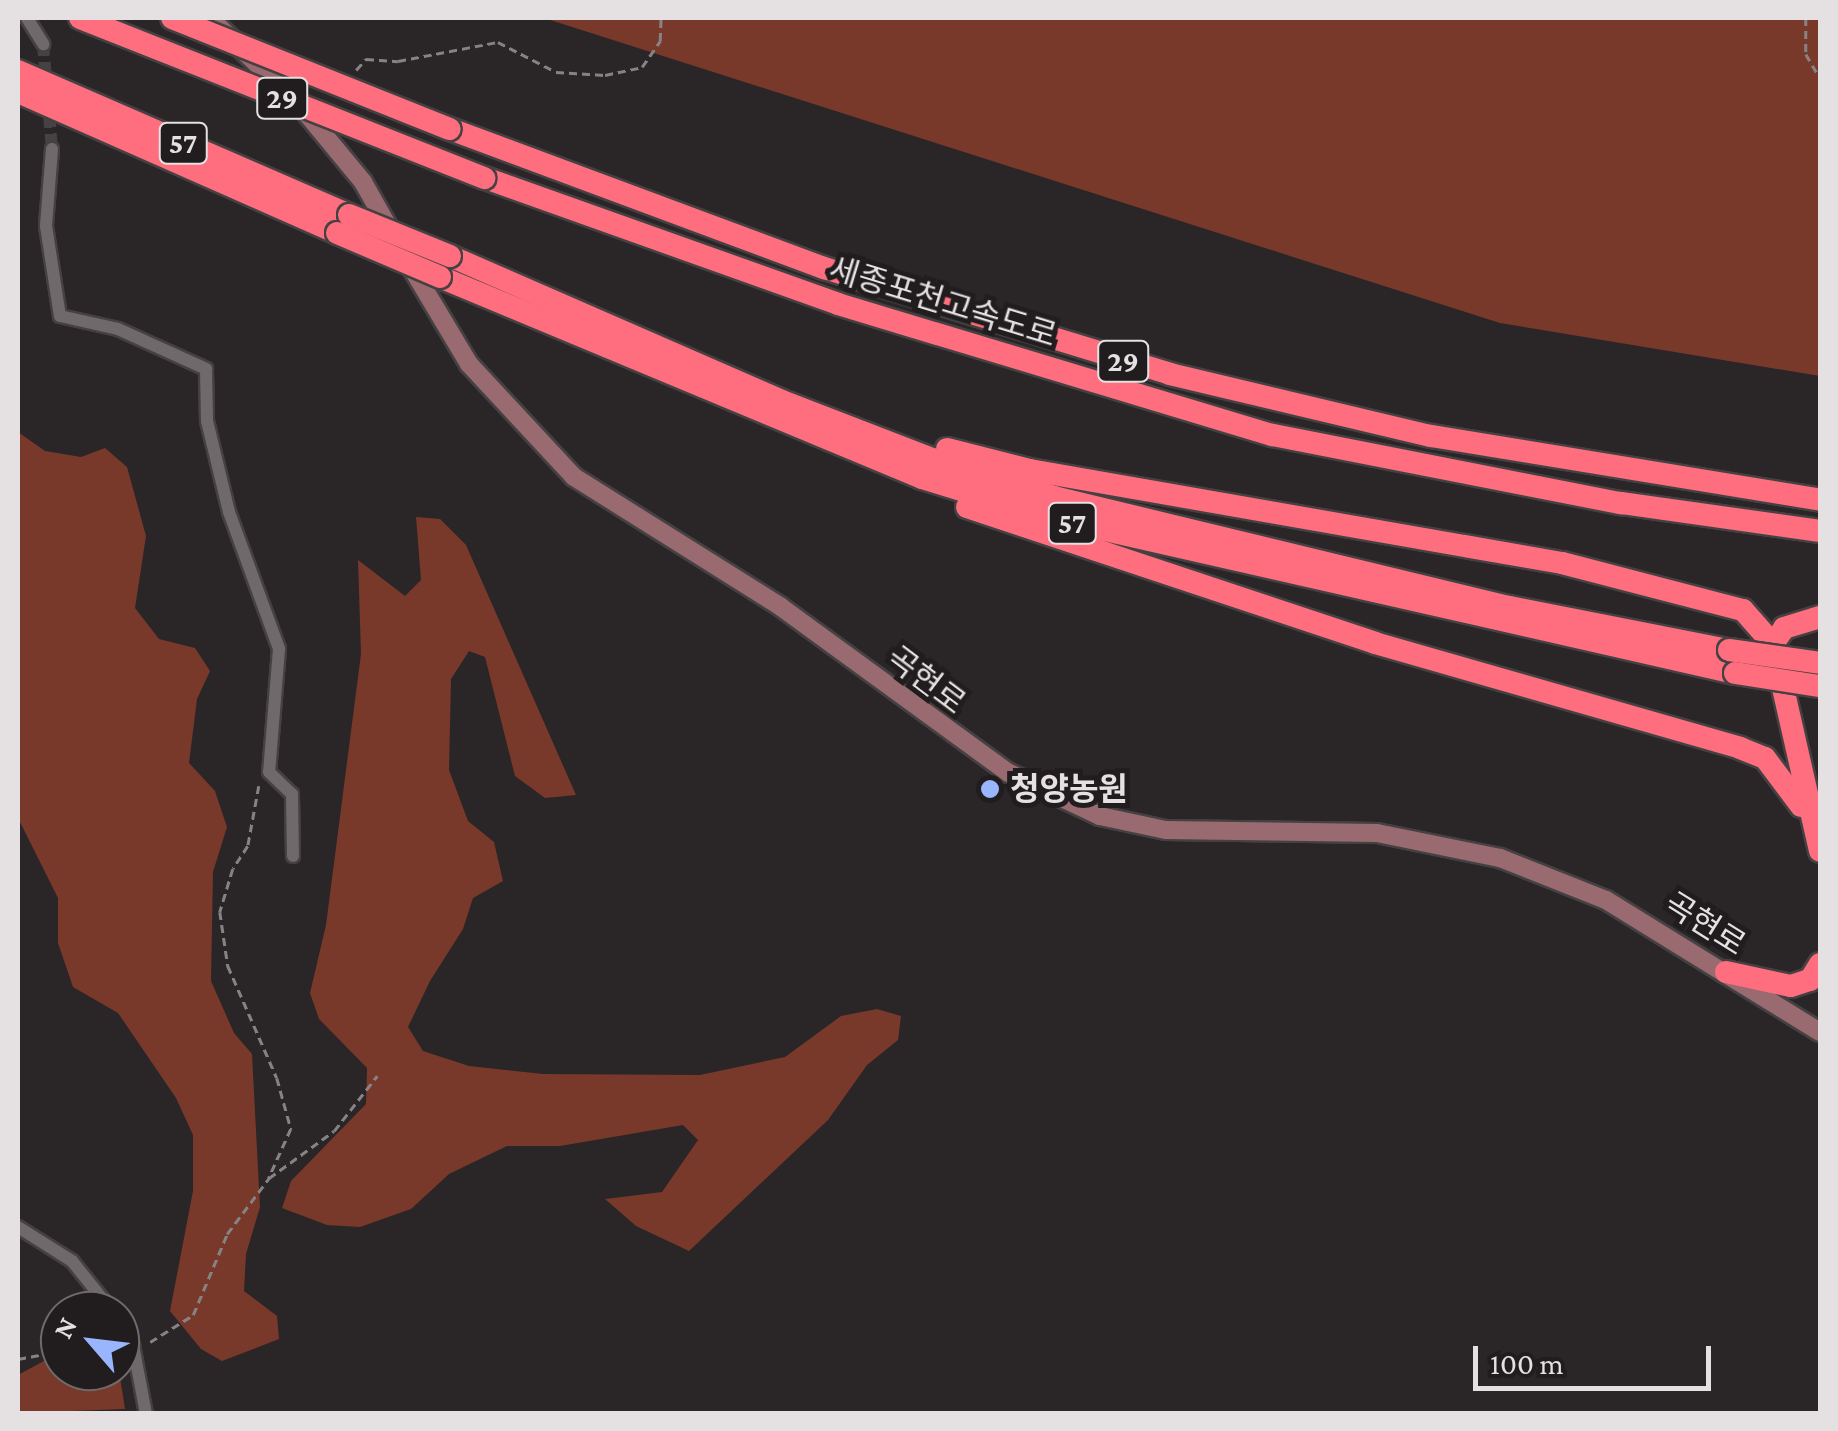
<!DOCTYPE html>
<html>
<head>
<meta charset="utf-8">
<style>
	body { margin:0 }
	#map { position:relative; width:1838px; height:1431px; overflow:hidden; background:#2a2527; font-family:"Crimson Pro","Noto Sans KR",serif }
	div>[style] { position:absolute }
	.forest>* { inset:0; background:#78392b }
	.street-tunnel>* { height:12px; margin-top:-6px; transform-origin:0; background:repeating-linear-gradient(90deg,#464143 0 12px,transparent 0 18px) }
	.path>* { height:2.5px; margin-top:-1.25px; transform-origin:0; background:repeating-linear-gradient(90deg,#878284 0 8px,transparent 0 13px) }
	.roads { filter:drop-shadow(2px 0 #454142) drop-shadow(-2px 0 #454142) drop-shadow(0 2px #454142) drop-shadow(0 -2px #454142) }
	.street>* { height:12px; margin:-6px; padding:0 6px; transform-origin:6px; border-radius:6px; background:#6f696b }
	.secondary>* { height:18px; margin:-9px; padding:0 9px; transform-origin:9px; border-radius:9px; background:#9a6a71 }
	.highway>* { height:22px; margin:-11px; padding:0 11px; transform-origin:11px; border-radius:11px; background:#fe6e7e }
	.bridges { filter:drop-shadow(2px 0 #454142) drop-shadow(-2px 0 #454142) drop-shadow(0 2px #454142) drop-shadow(0 -2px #454142) }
	.highway-bridge>* { height:22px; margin:-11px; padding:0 11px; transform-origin:11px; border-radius:11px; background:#fe6e7e }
	.dots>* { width:28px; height:28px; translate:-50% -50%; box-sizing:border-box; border:5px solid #211c1d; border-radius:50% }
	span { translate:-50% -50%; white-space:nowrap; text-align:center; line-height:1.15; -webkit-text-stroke:10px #211c1d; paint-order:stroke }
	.shield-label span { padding:2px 8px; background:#211c1d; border:2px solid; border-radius:8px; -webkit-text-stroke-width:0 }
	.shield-label { font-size:30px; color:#e5e1e2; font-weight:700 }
	.street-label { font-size:32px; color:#e5e1e2 }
	.poi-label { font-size:32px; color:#e5e1e2; font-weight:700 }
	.left { translate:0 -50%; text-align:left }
	.frame { position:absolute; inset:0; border:20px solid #e5e1e2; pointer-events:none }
	.north { position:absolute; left:40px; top:1291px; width:100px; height:100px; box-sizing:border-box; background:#211c1d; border:2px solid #6f6b6c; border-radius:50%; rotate:298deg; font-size:28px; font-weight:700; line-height:40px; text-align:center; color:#e5e1e2 }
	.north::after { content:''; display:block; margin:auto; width:35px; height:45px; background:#99b5fd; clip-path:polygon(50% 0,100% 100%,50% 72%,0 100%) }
	.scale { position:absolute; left:1473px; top:1346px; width:238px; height:45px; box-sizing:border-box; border:5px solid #e5e1e2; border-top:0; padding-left:12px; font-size:30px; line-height:35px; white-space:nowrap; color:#e5e1e2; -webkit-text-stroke:8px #211c1d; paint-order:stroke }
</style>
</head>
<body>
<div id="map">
	<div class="forest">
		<div style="clip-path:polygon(544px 18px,1820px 18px,1820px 376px,1500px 323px)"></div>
		<div style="clip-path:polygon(18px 432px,45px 451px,81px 457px,105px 448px,127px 467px,146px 536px,135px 608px,159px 639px,195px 648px,210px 671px,197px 699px,189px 763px,215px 791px,227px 827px,213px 872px,211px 981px,234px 1033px,252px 1054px,260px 1207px,246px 1254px,244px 1291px,277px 1316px,279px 1339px,222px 1361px,201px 1349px,170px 1311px,193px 1191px,193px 1135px,176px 1098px,118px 1013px,73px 987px,58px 943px,58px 898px,18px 818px)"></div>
		<div style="clip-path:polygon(416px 517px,440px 519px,466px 545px,576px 795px,545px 798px,515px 776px,485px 657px,469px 651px,451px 679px,449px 770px,468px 821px,494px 842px,503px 881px,473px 898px,463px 929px,430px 981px,408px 1027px,423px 1051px,469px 1066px,543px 1074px,700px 1075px,785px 1057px,841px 1016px,877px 1009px,901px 1016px,898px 1040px,867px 1065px,828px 1120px,689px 1251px,636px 1226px,605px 1199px,662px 1192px,698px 1140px,683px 1125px,560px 1146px,507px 1146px,449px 1174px,411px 1209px,360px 1227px,327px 1225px,282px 1208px,291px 1181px,366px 1104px,367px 1068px,319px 1019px,310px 993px,326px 925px,361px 654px,358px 560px,405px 596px,421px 580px)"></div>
		<div style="clip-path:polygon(53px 1356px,60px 1356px,60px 1371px,119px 1371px,125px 1409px,18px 1413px,18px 1375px)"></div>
	</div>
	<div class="street-tunnel">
		<div style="left:43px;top:44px;width:105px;rotate:85.1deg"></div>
	</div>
	<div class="path">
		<div style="left:1806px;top:18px;width:36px;rotate:90deg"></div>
		<div style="left:1806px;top:54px;width:28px;rotate:60deg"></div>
		<div style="left:356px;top:70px;width:15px;rotate:-48deg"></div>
		<div style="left:366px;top:59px;width:32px;rotate:4deg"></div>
		<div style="left:398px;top:61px;width:102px;rotate:-10.8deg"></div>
		<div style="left:498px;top:42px;width:65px;rotate:27.3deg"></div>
		<div style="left:556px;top:72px;width:49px;rotate:3.5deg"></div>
		<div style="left:605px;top:75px;width:38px;rotate:-12deg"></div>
		<div style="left:642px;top:67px;width:32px;rotate:-55deg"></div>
		<div style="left:660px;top:41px;width:23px;rotate:-88deg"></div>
		<div style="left:259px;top:786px;width:61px;rotate:100.4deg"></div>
		<div style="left:248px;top:846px;width:27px;rotate:123deg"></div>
		<div style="left:233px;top:869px;width:45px;rotate:106.8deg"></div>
		<div style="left:220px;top:912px;width:55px;rotate:81.6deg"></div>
		<div style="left:228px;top:966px;width:122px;rotate:66.4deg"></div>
		<div style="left:277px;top:1078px;width:53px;rotate:74.6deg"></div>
		<div style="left:291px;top:1129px;width:54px;rotate:114.2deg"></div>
		<div style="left:150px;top:1342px;width:51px;rotate:-32.1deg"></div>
		<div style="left:193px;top:1315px;width:88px;rotate:-67.2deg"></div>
		<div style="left:227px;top:1234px;width:70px;rotate:-53.1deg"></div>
		<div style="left:269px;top:1178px;width:80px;rotate:-35.9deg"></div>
		<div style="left:334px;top:1131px;width:70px;rotate:-52deg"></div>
		<div style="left:18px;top:1359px;width:43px;rotate:-10.8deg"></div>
	</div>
	<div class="roads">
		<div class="street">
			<div style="left:27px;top:18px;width:31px;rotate:58deg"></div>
			<div style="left:52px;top:149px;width:77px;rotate:94.5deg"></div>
			<div style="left:46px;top:226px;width:91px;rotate:81.2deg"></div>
			<div style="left:60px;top:316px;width:59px;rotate:12.6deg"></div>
			<div style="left:118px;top:329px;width:97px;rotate:24.4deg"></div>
			<div style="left:206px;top:369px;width:52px;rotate:88.9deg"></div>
			<div style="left:207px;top:421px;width:94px;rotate:76.4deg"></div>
			<div style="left:229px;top:512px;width:146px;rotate:69.9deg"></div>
			<div style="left:279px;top:649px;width:123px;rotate:94.6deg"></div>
			<div style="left:269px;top:772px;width:32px;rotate:44deg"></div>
			<div style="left:292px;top:794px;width:62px;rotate:89.1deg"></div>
			<div style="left:18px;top:1227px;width:64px;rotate:32.2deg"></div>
			<div style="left:72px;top:1261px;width:64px;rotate:51.3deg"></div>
			<div style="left:120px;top:1324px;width:25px;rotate:58deg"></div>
			<div style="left:133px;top:1345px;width:70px;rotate:79.3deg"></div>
		</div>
		<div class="secondary">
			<div style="left:210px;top:18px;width:129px;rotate:44.4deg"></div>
			<div style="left:302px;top:108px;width:96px;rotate:50.5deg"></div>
			<div style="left:363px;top:182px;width:63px;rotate:60.6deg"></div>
			<div style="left:407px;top:260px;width:121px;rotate:59.2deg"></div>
			<div style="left:469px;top:364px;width:154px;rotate:47.1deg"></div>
			<div style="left:574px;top:477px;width:244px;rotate:32.1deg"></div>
			<div style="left:781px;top:607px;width:280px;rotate:36.1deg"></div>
			<div style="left:1007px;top:772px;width:103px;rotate:25.3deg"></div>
			<div style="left:1100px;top:816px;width:67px;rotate:12deg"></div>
			<div style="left:1166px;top:830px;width:211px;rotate:0.8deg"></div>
			<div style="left:1377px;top:833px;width:126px;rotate:11.5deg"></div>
			<div style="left:1500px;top:858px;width:114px;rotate:21.6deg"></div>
			<div style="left:1606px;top:900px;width:251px;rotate:31.7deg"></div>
		</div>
		<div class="highway">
			<div style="left:18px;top:71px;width:361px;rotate:23.5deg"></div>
			<div style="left:18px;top:92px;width:349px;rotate:23.8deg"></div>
			<div style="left:450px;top:129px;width:399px;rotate:20.4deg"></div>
			<div style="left:824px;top:268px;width:362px;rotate:17deg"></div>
			<div style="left:1170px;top:374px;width:268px;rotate:13.4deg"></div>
			<div style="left:1431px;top:436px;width:394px;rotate:9.3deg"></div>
			<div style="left:485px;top:178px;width:375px;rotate:19.6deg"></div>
			<div style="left:838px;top:304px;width:454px;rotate:16.8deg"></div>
			<div style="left:1273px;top:435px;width:355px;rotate:11.1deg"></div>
			<div style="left:1621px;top:503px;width:201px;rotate:8deg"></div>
			<div style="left:450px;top:256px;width:362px;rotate:23.6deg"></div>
			<div style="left:782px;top:401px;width:161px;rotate:21.1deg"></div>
			<div style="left:932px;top:459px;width:128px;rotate:17.3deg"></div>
			<div style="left:1054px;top:497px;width:468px;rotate:13.6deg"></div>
			<div style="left:1509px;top:607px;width:224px;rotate:11.1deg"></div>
			<div style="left:440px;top:277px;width:522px;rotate:22.64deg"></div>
			<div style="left:922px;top:478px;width:136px;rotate:17.1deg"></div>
			<div style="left:1052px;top:518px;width:700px;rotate:12.79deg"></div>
			<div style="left:947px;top:449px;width:86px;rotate:14.2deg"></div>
			<div style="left:1030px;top:470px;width:540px;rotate:9.92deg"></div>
			<div style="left:1562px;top:563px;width:187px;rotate:14.6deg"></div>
			<div style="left:1743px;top:610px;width:45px;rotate:48.6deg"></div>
			<div style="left:1773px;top:644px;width:212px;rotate:77.2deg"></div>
			<div style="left:967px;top:507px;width:430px;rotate:18.4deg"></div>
			<div style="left:1375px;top:643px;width:380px;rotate:16deg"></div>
			<div style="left:1740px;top:748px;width:27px;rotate:22deg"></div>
			<div style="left:1765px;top:758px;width:60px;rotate:53.1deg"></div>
			<div style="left:1773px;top:644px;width:19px;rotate:-55deg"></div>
			<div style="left:1784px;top:628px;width:38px;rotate:-17deg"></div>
			<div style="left:1726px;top:972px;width:66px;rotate:12.2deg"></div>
			<div style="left:1791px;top:986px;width:20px;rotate:-18deg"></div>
			<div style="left:1810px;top:980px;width:19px;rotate:-58deg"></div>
		</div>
	</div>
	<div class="bridges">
		<div class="highway-bridge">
			<div style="left:80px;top:18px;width:435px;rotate:21.6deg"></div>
			<div style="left:172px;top:18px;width:299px;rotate:21.8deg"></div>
			<div style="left:349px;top:215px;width:109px;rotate:22.1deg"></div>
			<div style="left:337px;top:233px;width:112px;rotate:23.1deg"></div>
			<div style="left:1729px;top:650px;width:92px;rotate:8.1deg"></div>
			<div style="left:1735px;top:673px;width:86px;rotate:8.7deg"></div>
		</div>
	</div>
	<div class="dots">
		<div style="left:990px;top:789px;background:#99b5fd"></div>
	</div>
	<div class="shield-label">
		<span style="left:282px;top:98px">29</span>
		<span style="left:183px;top:143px">57</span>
		<span style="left:1123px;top:361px">29</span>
		<span style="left:1072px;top:523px">57</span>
	</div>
	<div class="street-label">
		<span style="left:943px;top:302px;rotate:17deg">세종포천고속도로</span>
		<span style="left:926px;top:680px;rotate:37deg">곡현로</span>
		<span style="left:1705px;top:924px;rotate:32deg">곡현로</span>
	</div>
	<div class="poi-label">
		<span class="left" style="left:1010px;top:789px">청양농원</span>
	</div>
	<div class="frame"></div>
	<div class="north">N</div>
	<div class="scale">100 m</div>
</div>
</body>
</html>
